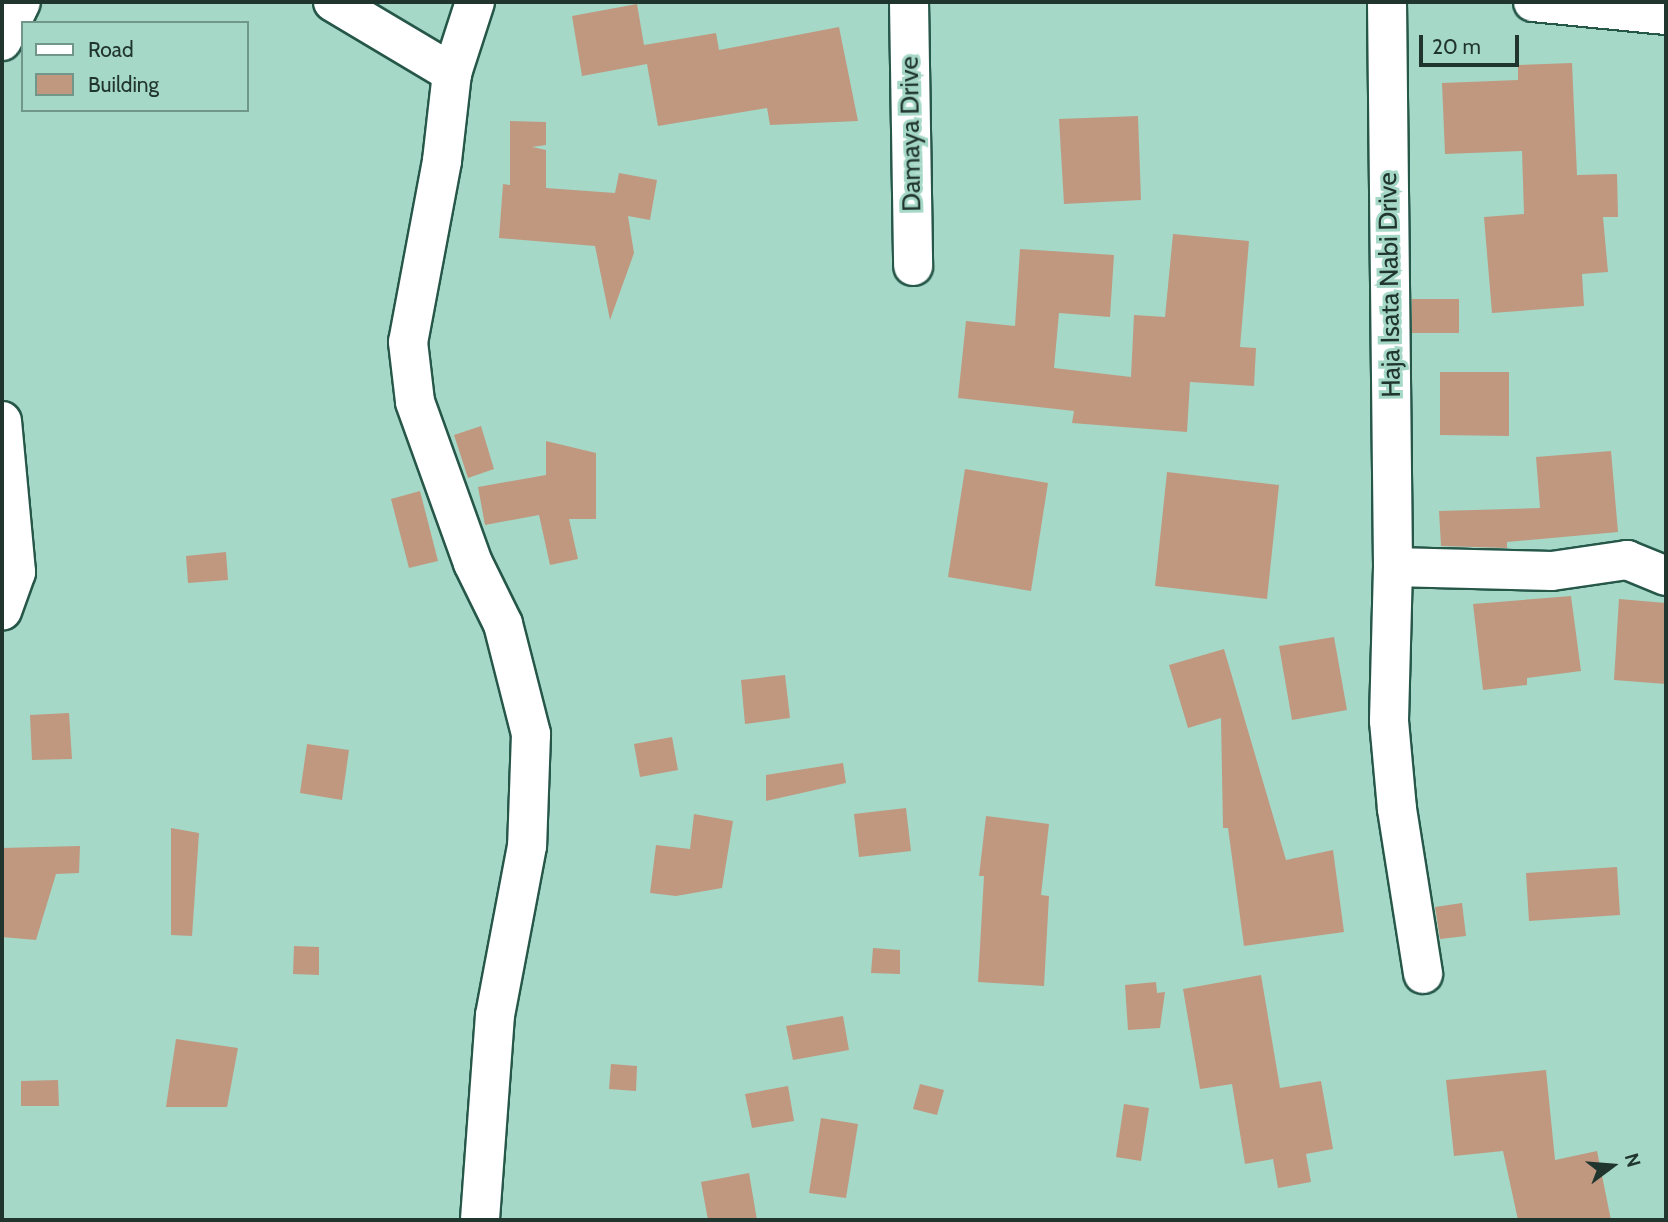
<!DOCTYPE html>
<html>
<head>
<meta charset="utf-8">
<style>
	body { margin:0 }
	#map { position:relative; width:1668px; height:1222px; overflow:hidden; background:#a5d8c7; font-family:Cabin,sans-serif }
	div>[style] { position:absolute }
	.building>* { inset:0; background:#c09880 }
	.roads { filter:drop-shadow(2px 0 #265749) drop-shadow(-2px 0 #265749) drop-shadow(0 2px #265749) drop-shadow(0 -2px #265749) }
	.minor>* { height:38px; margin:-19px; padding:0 19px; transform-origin:19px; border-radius:19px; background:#fff }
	span { translate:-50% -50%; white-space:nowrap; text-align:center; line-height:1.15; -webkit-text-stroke:6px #a5d8c7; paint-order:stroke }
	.street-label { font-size:26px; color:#20352e }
	.frame { position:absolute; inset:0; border:4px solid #20352e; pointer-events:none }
	.legend { position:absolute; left:21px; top:21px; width:228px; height:91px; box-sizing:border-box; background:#a5d8c7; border:2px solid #70978a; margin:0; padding:9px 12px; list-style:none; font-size:21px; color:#20352e }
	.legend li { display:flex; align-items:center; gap:14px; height:35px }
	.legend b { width:35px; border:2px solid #70978a }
	.north { position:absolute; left:1577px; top:1131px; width:70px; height:70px; -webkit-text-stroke:5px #a5d8c7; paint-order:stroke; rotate:74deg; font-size:19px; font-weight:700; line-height:28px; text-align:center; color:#20352e }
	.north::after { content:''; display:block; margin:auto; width:24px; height:32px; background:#20352e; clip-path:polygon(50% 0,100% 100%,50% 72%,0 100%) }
	.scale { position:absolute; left:1419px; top:35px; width:100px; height:32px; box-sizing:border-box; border:4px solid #20352e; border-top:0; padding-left:9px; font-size:21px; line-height:24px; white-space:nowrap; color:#20352e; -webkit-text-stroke:5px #a5d8c7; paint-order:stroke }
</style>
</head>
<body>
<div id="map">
	<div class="building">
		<div style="clip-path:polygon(637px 4px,644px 45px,716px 33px,719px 50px,839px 27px,858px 121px,770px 125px,767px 108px,658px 126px,647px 64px,582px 76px,572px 16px)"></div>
		<div style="clip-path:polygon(1572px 63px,1577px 175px,1617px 174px,1618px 217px,1603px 217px,1608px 272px,1582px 274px,1584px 306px,1492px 313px,1484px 217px,1524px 214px,1522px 151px,1445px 154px,1442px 83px,1518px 80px,1518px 65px)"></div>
		<div style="clip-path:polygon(1138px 116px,1141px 200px,1064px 204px,1059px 119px)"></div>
		<div style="clip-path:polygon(510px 121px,546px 122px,546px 145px,532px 147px,546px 150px,546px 188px,615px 193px,619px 173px,657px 180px,650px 220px,628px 216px,634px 253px,610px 320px,595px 246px,499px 238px,503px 184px,510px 185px)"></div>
		<div style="clip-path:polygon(1173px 234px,1249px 241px,1240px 347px,1256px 348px,1254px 386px,1190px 382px,1187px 432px,1072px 423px,1074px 411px,958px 398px,966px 321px,1015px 326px,1020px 249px,1114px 255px,1110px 317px,1059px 313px,1054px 368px,1131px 377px,1134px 315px,1165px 317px)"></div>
		<div style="clip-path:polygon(1412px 299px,1459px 299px,1459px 333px,1412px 333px)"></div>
		<div style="clip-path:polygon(1440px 372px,1509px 372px,1509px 436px,1440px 435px)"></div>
		<div style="clip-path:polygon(481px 426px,494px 469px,468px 478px,454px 435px)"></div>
		<div style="clip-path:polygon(546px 441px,596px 453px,596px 519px,569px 519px,578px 559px,550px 565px,539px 515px,485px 525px,478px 487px,546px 475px)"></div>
		<div style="clip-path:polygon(1611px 451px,1618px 532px,1507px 542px,1507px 548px,1441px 546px,1439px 511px,1540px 508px,1536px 457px)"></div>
		<div style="clip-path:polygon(965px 469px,1048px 483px,1031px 591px,948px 577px)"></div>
		<div style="clip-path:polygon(1167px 472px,1279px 485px,1267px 599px,1155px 586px)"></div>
		<div style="clip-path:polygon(420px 491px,438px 561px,409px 568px,391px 499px)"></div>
		<div style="clip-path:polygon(226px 552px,228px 580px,188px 583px,186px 556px)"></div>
		<div style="clip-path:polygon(1571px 596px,1581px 671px,1527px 678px,1527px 685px,1483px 690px,1473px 604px)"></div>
		<div style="clip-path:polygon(1619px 599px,1666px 603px,1666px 684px,1614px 680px)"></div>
		<div style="clip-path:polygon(1334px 637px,1347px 710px,1292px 720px,1279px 646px)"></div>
		<div style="clip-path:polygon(1224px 649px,1286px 860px,1333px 850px,1344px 932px,1244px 946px,1228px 828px,1223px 828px,1221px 718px,1188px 728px,1169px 665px)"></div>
		<div style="clip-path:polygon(785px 675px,790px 718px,745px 724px,741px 680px)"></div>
		<div style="clip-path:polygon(69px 713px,72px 759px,32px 760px,30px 715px)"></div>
		<div style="clip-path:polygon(672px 737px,678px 770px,640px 777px,634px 744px)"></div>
		<div style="clip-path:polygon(307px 744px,349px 750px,342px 800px,300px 793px)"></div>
		<div style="clip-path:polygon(843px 763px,846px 783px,766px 801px,766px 775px)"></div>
		<div style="clip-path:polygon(906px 808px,911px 851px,859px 857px,854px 814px)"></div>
		<div style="clip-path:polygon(694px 814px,733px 821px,722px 888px,676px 896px,650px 893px,656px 845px,690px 849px)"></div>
		<div style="clip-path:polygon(986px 816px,1049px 824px,1041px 895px,1049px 896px,1044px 986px,978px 982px,984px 876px,979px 876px)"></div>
		<div style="clip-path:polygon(171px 828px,199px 833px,192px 936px,171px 935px)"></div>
		<div style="clip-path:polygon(80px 846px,79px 873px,56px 874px,36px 940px,2px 937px,2px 848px)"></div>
		<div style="clip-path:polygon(1617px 867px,1620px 915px,1529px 921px,1526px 873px)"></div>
		<div style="clip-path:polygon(1462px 903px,1466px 936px,1440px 939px,1435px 907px)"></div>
		<div style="clip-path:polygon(294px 946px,319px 947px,319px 975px,293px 974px)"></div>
		<div style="clip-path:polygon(873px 948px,900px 950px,900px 974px,871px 973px)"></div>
		<div style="clip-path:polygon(1261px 975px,1280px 1088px,1321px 1081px,1333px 1149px,1306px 1154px,1311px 1182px,1278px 1188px,1273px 1159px,1245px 1164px,1232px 1084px,1200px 1089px,1183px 989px)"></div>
		<div style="clip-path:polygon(1156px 982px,1157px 993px,1165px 992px,1160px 1028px,1128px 1030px,1125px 985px)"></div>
		<div style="clip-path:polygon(843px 1016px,849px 1050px,793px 1060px,786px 1026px)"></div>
		<div style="clip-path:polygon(176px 1039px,238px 1048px,227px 1107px,166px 1107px)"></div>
		<div style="clip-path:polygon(611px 1064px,637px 1066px,636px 1091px,609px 1089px)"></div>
		<div style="clip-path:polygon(1546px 1070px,1555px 1160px,1597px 1151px,1611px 1220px,1518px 1220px,1503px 1151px,1454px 1156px,1446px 1080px)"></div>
		<div style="clip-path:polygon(58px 1080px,59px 1106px,21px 1106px,21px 1081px)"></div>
		<div style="clip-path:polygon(920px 1084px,944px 1090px,937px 1115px,913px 1109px)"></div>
		<div style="clip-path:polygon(788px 1086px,794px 1121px,752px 1128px,745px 1094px)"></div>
		<div style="clip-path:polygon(1124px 1104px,1149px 1108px,1141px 1161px,1116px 1157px)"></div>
		<div style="clip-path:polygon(821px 1118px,858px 1124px,846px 1198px,809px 1193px)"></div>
		<div style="clip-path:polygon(749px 1173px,757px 1220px,708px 1220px,701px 1182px)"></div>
	</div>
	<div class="roads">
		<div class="minor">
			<div style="left:333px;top:2px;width:139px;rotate:30.8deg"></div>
			<div style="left:475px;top:2px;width:75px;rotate:107.9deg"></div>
			<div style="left:452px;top:73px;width:89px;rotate:96.5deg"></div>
			<div style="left:442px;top:161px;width:184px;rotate:100.6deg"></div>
			<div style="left:408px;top:342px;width:60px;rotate:83.3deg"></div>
			<div style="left:415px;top:402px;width:171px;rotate:70.2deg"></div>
			<div style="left:473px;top:563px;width:68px;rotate:63.8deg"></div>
			<div style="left:503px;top:624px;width:114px;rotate:75.7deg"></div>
			<div style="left:531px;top:734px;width:112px;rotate:92deg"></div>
			<div style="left:527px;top:846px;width:172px;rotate:100.7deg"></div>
			<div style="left:495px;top:1015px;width:206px;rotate:94.2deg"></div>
			<div style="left:909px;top:2px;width:264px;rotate:89.1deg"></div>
			<div style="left:1387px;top:2px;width:565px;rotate:89.39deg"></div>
			<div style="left:1393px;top:567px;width:154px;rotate:91.5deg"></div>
			<div style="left:1389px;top:721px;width:88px;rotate:84.8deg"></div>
			<div style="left:1397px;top:809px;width:167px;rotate:81deg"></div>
			<div style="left:1533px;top:2px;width:134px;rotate:5.6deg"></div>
			<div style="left:2px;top:41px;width:43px;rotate:-64deg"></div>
			<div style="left:2px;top:421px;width:152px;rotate:84.7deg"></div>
			<div style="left:16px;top:572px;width:41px;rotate:109.7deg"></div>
			<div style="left:1393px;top:567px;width:159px;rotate:1.4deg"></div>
			<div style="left:1552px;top:571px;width:76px;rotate:-8.3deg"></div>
			<div style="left:1627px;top:560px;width:42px;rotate:22.3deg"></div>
		</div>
	</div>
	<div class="street-label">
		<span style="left:911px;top:134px;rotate:-91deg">Damaya Drive</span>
		<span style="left:1390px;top:285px;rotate:-91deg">Haja Isata Nabi Drive</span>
	</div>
	<div class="frame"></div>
	<ul class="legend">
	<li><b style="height:9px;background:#fff"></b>Road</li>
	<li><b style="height:19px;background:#c09880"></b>Building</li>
	</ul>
	<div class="north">N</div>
	<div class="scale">20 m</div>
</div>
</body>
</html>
